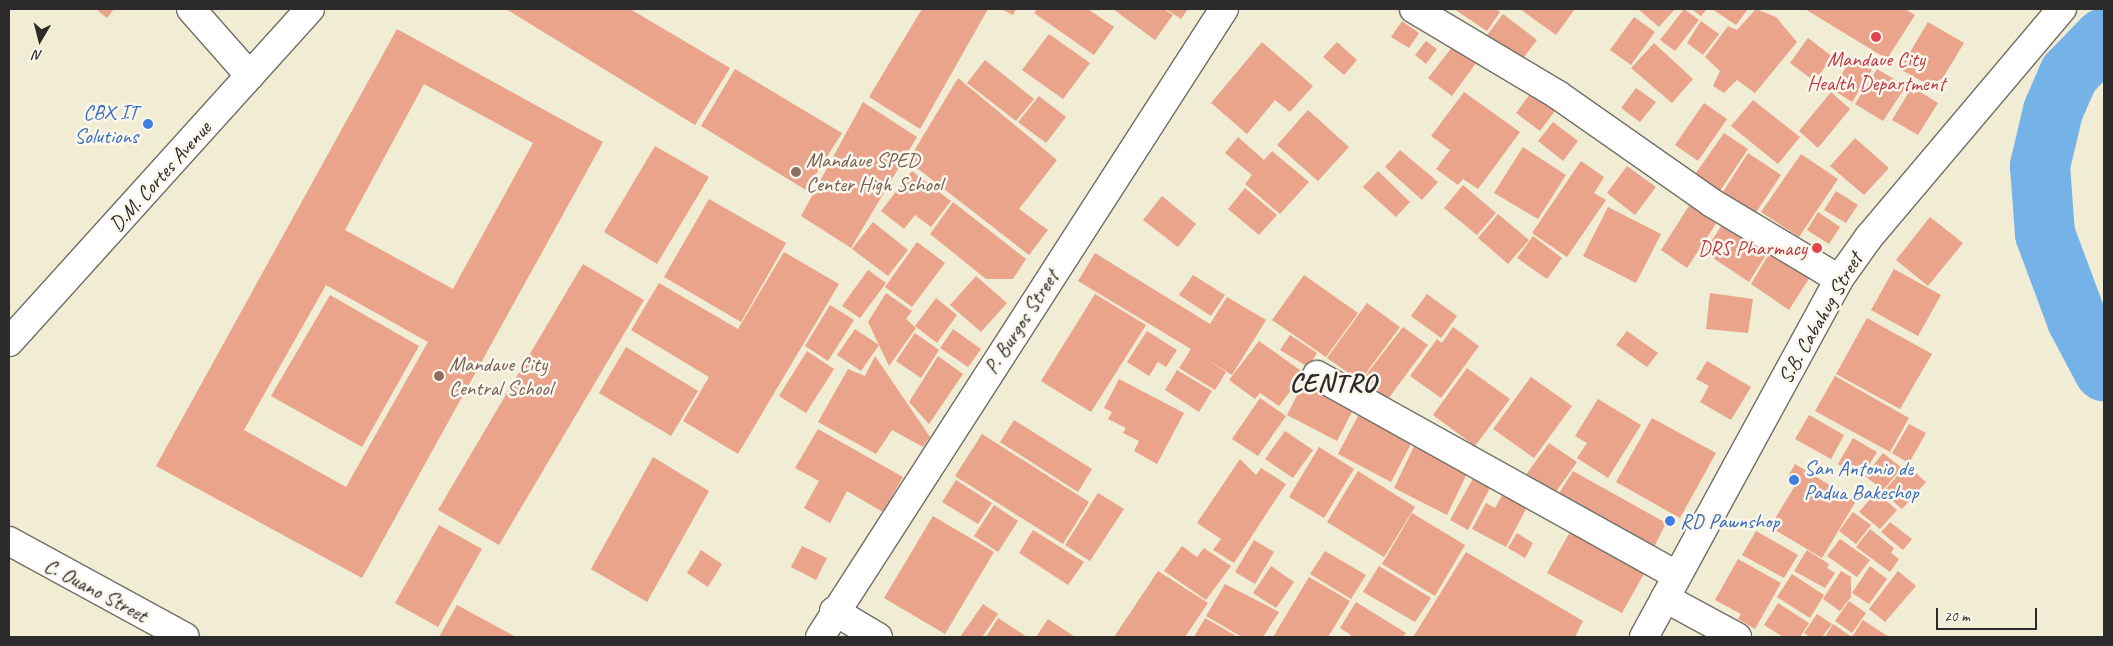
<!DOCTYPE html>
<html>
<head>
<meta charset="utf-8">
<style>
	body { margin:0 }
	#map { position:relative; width:2113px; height:646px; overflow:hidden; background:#f1ecd4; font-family:Caveat,sans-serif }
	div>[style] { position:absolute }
	.river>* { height:60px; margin:-30px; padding:0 30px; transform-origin:30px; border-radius:30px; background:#74b2e7 }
	.building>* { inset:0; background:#e9a48b }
	.roads { filter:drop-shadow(1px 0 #706f66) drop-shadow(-1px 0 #706f66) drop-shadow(0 1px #706f66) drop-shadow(0 -1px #706f66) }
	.street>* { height:28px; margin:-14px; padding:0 14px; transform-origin:14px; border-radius:14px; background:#fff }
	.secondary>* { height:28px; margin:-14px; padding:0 14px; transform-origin:14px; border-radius:14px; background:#fff }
	.highway>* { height:28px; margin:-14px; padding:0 14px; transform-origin:14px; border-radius:14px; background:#fff }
	.dots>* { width:14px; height:14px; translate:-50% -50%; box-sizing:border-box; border:2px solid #fbf7ec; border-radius:50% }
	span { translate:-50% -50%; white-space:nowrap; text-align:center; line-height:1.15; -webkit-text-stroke:5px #fbf7ec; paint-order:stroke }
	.health-label { font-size:21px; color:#be3a42 }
	.right { translate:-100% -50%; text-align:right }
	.shop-label { font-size:21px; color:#366cbe }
	.left { translate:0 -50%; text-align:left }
	.education-label { font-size:21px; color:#785e54 }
	.street-label { font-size:21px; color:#2b2b2b }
	.district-label { font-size:26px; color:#2b2b2b; font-weight:700; letter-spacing:1px }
	.frame { position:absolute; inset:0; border:10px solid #2b2b2b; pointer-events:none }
	.north { position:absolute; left:15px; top:15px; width:50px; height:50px; -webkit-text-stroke:4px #fbf7ec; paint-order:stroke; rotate:188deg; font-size:14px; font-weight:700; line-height:20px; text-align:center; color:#2b2b2b }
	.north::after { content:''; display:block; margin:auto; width:18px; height:22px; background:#2b2b2b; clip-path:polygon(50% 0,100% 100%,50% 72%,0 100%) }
	.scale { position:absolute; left:1936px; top:608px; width:101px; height:22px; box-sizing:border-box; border:2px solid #2b2b2b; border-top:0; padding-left:6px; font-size:15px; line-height:18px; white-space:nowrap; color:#2b2b2b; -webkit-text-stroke:4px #fbf7ec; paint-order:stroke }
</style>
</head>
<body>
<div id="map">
	<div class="river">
		<div style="left:2104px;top:38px;width:50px;rotate:134.2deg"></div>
		<div style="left:2069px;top:74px;width:40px;rotate:113.4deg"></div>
		<div style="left:2053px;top:111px;width:57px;rotate:103.3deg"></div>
		<div style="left:2040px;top:166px;width:68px;rotate:85.8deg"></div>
		<div style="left:2045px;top:234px;width:92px;rotate:69.6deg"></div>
		<div style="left:2077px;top:320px;width:58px;rotate:62.1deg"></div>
	</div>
	<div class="building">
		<div style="clip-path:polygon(96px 9px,114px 9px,107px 18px)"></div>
		<div style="clip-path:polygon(506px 9px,630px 9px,730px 68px,695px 125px)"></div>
		<div style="clip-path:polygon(922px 9px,988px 9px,920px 129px,869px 97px)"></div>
		<div style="clip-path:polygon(1001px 9px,1016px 9px,1013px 15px)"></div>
		<div style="clip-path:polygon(1037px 9px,1088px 9px,1114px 27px,1094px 55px,1034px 13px)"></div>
		<div style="clip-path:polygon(1113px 9px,1164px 9px,1173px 15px,1155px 40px)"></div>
		<div style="clip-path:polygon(1166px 9px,1188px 9px,1181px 19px)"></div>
		<div style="clip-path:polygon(1454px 9px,1496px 9px,1500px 12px,1487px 31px)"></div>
		<div style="clip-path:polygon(1520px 9px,1575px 9px,1556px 35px)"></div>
		<div style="clip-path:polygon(1638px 9px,1675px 9px,1659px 27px)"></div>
		<div style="clip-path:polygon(1684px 9px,1699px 20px,1675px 51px,1660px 40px)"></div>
		<div style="clip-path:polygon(1691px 9px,1707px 9px,1701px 16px)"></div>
		<div style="clip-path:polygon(1712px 9px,1748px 9px,1736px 25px)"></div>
		<div style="clip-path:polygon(1756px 9px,1776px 17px,1797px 42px,1755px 93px,1737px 80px,1724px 93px,1713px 86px,1720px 71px,1705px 57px,1728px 26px,1737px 30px)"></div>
		<div style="clip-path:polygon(1805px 9px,1905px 9px,1915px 15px,1887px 59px)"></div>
		<div style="clip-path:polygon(1503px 14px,1537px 40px,1521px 61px,1487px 35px)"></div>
		<div style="clip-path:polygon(1634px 17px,1655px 32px,1631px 65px,1610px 50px)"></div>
		<div style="clip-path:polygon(1402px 21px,1419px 33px,1409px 48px,1391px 37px)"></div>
		<div style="clip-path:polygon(1701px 21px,1719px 34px,1703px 55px,1687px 43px)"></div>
		<div style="clip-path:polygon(1928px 22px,1964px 43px,1936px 89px,1900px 69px)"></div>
		<div style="clip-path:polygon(evenodd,397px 29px,603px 142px,362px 578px,156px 466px,397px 29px,424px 84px,533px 143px,453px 289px,345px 230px,424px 84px,397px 29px,326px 285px,428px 342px,346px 487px,244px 430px,326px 285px)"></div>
		<div style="clip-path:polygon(1049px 34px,1090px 63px,1063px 99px,1022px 70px)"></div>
		<div style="clip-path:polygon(1808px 38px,1833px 57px,1814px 81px,1790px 63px)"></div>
		<div style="clip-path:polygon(1426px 41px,1437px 49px,1426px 64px,1415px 55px)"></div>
		<div style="clip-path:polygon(1262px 42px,1313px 86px,1290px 112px,1275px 100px,1247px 134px,1211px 103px)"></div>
		<div style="clip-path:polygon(1337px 42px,1357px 60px,1344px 75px,1323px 57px)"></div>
		<div style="clip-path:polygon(1654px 43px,1693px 79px,1672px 103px,1631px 68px)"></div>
		<div style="clip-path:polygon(1453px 46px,1476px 63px,1452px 96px,1428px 78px)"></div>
		<div style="clip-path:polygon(1852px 58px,1872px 70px,1852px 102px,1832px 89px)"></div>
		<div style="clip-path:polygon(985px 60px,1034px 99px,1016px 121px,967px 83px)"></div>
		<div style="clip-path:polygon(735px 69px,842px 133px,806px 190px,701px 126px)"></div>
		<div style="clip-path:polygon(1877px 69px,1906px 86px,1883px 121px,1855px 104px)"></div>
		<div style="clip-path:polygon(958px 78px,1057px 160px,1019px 209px,1048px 230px,1029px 255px,908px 161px)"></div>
		<div style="clip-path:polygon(1912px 87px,1938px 103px,1918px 135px,1892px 120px)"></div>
		<div style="clip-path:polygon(1636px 88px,1656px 102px,1640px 122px,1621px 108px)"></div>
		<div style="clip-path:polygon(1533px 90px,1557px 108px,1540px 131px,1516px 113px)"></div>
		<div style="clip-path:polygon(1464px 92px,1520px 132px,1478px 189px,1463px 179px,1458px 185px,1436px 169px,1450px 150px,1431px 136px)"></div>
		<div style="clip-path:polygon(1831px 92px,1850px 109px,1818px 148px,1799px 131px)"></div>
		<div style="clip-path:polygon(1039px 96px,1066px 117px,1046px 143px,1018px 122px)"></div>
		<div style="clip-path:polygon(1753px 100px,1800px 137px,1778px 164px,1731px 126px)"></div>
		<div style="clip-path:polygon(863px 102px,917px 137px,851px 248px,801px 216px)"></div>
		<div style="clip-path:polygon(1704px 103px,1727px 119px,1698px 161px,1675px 145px)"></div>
		<div style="clip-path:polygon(1308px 110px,1349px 147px,1318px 181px,1277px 145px)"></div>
		<div style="clip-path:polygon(1553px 122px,1578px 141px,1563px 161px,1538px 141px)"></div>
		<div style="clip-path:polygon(1724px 133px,1748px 149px,1716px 197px,1691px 180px)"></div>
		<div style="clip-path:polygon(1238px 137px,1264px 160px,1272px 151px,1309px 182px,1280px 214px,1245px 184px,1252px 175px,1225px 153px)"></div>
		<div style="clip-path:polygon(1855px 138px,1889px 168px,1864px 195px,1830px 166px)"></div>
		<div style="clip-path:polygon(655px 146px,709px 177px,657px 264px,604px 232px)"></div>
		<div style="clip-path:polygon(1523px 147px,1566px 175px,1538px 219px,1494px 193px)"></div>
		<div style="clip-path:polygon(1400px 150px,1438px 182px,1422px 200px,1385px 167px)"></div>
		<div style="clip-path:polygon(1748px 153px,1781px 175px,1753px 217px,1721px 195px)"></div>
		<div style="clip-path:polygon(1801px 154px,1838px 179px,1799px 237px,1761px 212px)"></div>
		<div style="clip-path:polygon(1581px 161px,1604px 177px,1594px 193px,1606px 200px,1567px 257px,1532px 233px)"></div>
		<div style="clip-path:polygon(1627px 166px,1656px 187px,1635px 215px,1607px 193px)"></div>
		<div style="clip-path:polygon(912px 171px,951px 201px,931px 227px,915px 215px,904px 229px,881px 211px)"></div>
		<div style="clip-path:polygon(1378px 171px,1410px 202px,1396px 217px,1363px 187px)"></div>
		<div style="clip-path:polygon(1463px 185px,1496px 213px,1477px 235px,1444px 208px)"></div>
		<div style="clip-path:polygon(1245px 188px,1277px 215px,1259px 235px,1228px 209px)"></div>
		<div style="clip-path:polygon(1836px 191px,1858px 205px,1846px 223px,1824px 210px)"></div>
		<div style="clip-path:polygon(1162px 196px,1196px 224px,1178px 247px,1143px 220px)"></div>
		<div style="clip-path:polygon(709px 199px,786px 243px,741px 322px,664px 277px)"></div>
		<div style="clip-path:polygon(1692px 201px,1719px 219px,1687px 268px,1661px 250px)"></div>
		<div style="clip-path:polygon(953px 202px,1026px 259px,1013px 279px,986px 279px,930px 234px)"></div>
		<div style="clip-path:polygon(1608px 207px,1661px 234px,1636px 283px,1583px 256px)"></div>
		<div style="clip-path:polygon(1818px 212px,1840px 227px,1829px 244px,1807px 230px)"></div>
		<div style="clip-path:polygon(1498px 214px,1529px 240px,1508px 264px,1478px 238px)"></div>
		<div style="clip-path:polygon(1930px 217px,1963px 243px,1928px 286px,1896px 260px)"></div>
		<div style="clip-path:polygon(873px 222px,908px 250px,888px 276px,852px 249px)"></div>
		<div style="clip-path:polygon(1724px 222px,1769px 250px,1749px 282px,1704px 252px)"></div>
		<div style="clip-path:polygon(1533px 236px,1562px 258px,1547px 279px,1517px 258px)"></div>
		<div style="clip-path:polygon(917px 242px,945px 263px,912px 307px,885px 287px)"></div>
		<div style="clip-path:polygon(784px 252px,839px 284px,738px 454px,683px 421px,709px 377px,631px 330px,659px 283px,738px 329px)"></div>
		<div style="clip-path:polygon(1770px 252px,1810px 277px,1789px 310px,1751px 284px)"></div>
		<div style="clip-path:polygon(1095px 253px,1210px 324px,1227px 297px,1266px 320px,1232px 375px,1203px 357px,1226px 372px,1215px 390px,1179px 368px,1191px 349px,1078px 281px)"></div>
		<div style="clip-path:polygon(583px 264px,644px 300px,499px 545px,438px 510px)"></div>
		<div style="clip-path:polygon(1894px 269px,1941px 295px,1918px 336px,1871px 310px)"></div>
		<div style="clip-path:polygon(868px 270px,886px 283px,860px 318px,842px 306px)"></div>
		<div style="clip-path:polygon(1193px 275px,1225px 295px,1211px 316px,1179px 295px)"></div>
		<div style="clip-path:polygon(1304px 275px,1358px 313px,1326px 357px,1272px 320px)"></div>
		<div style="clip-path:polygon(976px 276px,1007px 303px,981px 332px,950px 305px)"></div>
		<div style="clip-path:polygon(886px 293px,912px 311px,906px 319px,916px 328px,889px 366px,868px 322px)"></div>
		<div style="clip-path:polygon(1710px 293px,1753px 299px,1748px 333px,1706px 329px)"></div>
		<div style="clip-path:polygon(1095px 294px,1146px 325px,1091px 412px,1041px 381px)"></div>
		<div style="clip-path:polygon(1427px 294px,1457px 316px,1441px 338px,1411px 316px)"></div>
		<div style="clip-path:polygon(330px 295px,419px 346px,362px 447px,271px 396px)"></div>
		<div style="clip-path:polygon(936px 298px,957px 315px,937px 343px,915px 326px)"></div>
		<div style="clip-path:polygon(1367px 303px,1400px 327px,1360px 381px,1327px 358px)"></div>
		<div style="clip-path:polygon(830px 305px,854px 320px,828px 361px,805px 346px)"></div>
		<div style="clip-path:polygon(1867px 318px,1932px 354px,1900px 409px,1836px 374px)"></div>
		<div style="clip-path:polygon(1403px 327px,1428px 345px,1388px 399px,1362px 380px)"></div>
		<div style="clip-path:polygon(1453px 327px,1479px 346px,1441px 398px,1410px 376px,1437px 339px,1442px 343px)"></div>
		<div style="clip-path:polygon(855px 329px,879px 345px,861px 371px,837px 355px)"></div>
		<div style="clip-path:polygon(953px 329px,981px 349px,968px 367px,940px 348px)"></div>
		<div style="clip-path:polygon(1147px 331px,1177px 350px,1166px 367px,1158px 362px,1149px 376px,1127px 362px)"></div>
		<div style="clip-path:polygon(1627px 331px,1658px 353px,1647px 367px,1616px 345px)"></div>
		<div style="clip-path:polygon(915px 333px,939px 350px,921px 378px,896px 361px)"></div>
		<div style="clip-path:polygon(1290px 335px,1317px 353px,1308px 367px,1280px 350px)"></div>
		<div style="clip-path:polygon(1259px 341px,1304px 373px,1279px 406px,1260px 393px,1255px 399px,1229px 380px)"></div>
		<div style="clip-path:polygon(626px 347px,698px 391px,671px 436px,599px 393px)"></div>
		<div style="clip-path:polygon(807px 351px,834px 369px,806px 413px,779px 396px)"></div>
		<div style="clip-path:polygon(875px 356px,930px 437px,923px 447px,892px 430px,876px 454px,818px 422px,848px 369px,865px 376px)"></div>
		<div style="clip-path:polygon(938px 356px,963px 374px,929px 424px,909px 402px)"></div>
		<div style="clip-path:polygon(1707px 361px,1751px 387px,1731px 420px,1700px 402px,1709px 386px,1696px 379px)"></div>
		<div style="clip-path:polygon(1467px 368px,1510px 399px,1475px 446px,1433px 415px)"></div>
		<div style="clip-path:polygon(1177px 370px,1212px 391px,1199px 412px,1165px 390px)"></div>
		<div style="clip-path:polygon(1835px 376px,1909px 418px,1890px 452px,1815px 411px)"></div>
		<div style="clip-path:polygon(1531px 377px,1572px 406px,1534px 458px,1493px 429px)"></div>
		<div style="clip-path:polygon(1119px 379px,1184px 413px,1157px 464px,1134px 451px,1139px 441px,1123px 433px,1126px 428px,1108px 419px,1112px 412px,1104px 408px)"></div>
		<div style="clip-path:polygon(1305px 380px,1355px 406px,1337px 441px,1287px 415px)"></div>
		<div style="clip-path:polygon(1260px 398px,1286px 416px,1258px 456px,1232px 439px)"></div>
		<div style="clip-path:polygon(1598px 399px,1641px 425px,1608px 478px,1577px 458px,1587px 443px,1575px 436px)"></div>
		<div style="clip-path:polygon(1360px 412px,1413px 440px,1391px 482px,1338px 454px)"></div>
		<div style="clip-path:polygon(1809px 415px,1844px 435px,1831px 459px,1795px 439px)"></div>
		<div style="clip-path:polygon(1652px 418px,1716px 453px,1680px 518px,1616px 482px)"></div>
		<div style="clip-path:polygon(1014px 420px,1092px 469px,1078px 492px,1000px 442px)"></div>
		<div style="clip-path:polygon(1909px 424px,1926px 433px,1909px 463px,1892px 453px)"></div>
		<div style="clip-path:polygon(818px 429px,903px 477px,883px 512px,847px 491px,830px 523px,804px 508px,819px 481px,795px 468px)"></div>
		<div style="clip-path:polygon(1285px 431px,1313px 450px,1293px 478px,1265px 459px)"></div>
		<div style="clip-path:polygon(982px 434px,1089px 502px,1063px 544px,955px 476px)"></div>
		<div style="clip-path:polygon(1419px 436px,1472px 463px,1447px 515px,1394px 488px)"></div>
		<div style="clip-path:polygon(1853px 438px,1877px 452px,1861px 478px,1838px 464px)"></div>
		<div style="clip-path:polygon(1549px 443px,1577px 462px,1553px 496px,1525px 476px)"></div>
		<div style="clip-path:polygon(1319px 447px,1354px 469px,1324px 518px,1289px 497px)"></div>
		<div style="clip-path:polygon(1883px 453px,1902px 468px,1883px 490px,1865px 476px)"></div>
		<div style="clip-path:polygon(653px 457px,709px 491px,647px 602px,591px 569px)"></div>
		<div style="clip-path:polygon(1240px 459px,1256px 475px,1261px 468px,1286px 484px,1234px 563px,1213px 550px,1221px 539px,1197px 523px)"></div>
		<div style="clip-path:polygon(1795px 464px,1856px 501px,1822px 558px,1770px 527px,1796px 484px,1787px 478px)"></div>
		<div style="clip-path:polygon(1907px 465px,1926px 482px,1902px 509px,1883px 492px)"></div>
		<div style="clip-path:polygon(1358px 471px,1415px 507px,1384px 557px,1327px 522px)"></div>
		<div style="clip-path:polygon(1573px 471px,1666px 523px,1653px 549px,1553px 503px)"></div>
		<div style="clip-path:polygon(1475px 475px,1492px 484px,1468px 530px,1450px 520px)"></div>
		<div style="clip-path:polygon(956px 480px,992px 503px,978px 524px,942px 502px)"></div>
		<div style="clip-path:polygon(1876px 492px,1897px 510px,1880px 529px,1859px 512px)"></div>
		<div style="clip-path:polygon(1098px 493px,1124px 509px,1090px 561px,1065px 545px)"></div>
		<div style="clip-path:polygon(1503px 494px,1527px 507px,1506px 547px,1472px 529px,1486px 503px,1495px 508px)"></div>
		<div style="clip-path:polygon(994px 505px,1018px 521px,998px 552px,974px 536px)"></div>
		<div style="clip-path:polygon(1853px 512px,1871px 525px,1856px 544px,1839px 531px)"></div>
		<div style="clip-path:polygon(1412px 513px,1465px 545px,1435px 596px,1382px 564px)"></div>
		<div style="clip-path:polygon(933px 516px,994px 552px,945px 634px,884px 598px)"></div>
		<div style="clip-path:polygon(1576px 521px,1650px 563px,1622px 613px,1547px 573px)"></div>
		<div style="clip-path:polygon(1890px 522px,1912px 539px,1903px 550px,1881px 532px)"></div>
		<div style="clip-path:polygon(439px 525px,482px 549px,438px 627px,395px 603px)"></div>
		<div style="clip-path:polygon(1870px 529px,1894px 548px,1891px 553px,1899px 559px,1890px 572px,1856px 547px)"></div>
		<div style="clip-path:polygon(1033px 530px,1084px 562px,1068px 585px,1019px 553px)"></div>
		<div style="clip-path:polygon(1756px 531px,1798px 555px,1784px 578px,1742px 555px)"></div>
		<div style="clip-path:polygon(1517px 533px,1533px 543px,1525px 558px,1508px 548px)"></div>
		<div style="clip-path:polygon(1840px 539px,1870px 560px,1857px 577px,1827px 556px)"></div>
		<div style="clip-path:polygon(1254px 540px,1274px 552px,1255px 584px,1235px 572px)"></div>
		<div style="clip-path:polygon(802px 546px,827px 558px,816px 580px,791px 567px)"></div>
		<div style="clip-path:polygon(1182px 546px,1197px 557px,1204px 548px,1231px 566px,1206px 600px,1164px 571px)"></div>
		<div style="clip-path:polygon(701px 550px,722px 564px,708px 587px,687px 573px)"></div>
		<div style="clip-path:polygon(1807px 550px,1829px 564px,1827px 568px,1835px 573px,1825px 588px,1794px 571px)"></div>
		<div style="clip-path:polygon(1325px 551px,1366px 575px,1351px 599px,1310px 574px)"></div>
		<div style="clip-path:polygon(1466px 552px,1583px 621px,1575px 637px,1413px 637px)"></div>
		<div style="clip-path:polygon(1738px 559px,1781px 583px,1755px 629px,1738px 619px,1741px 614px,1715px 600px)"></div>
		<div style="clip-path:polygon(1271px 566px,1294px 582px,1276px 608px,1253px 593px)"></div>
		<div style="clip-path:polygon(1379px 566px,1431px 598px,1415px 622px,1363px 592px)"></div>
		<div style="clip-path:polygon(1870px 566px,1887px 579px,1869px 604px,1852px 593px)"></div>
		<div style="clip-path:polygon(1158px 571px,1208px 603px,1185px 637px,1114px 637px)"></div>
		<div style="clip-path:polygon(1841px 571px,1851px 577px,1851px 597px,1840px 611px,1823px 599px)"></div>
		<div style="clip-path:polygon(1898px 571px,1916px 586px,1885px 622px,1869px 609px)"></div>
		<div style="clip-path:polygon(1792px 574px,1824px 595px,1810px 618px,1777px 597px)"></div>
		<div style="clip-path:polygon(1309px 577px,1350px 601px,1328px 637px,1273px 637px)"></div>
		<div style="clip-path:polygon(1225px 584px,1279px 612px,1263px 637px,1242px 637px,1206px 616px)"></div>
		<div style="clip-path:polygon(1849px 601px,1866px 613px,1852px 633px,1835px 621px)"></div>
		<div style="clip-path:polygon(1356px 602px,1406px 633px,1403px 637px,1350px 637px,1351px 635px,1340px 628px)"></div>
		<div style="clip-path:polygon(1778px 603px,1809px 623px,1800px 637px,1783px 637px,1764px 625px)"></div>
		<div style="clip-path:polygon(983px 604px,998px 614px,982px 637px,960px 637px)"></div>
		<div style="clip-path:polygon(457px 605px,516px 637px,439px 637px)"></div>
		<div style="clip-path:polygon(1817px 614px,1832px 624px,1822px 637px,1810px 637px,1804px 633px)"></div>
		<div style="clip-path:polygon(998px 618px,1027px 637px,986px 637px)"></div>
		<div style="clip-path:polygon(1205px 618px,1238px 637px,1194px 637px)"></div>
		<div style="clip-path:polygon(1048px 619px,1075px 637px,1036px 637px)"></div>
		<div style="clip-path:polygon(1863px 620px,1889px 637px,1852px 637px)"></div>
		<div style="clip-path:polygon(1833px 624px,1852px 637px,1825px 637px)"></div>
	</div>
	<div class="roads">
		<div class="street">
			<div style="left:191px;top:9px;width:89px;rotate:48.6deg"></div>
			<div style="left:1414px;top:9px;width:168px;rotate:30.8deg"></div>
			<div style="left:1558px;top:95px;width:188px;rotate:35deg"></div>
			<div style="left:1712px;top:203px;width:148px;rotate:30.9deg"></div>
			<div style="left:1317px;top:375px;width:412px;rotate:29.1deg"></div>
			<div style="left:1665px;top:598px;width:82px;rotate:28.4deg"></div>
			<div style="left:834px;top:611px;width:51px;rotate:30.6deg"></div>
		</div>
		<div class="secondary">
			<div style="left:9px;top:541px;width:200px;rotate:28.6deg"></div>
			<div style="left:820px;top:637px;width:747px;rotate:-57.25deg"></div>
			<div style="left:1644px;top:637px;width:408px;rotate:-61.4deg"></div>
			<div style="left:1839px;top:279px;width:52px;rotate:-54.5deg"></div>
			<div style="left:1869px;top:237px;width:299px;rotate:-49.8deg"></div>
		</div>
		<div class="highway">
			<div style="left:9px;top:342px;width:449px;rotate:-47.9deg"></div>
		</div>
	</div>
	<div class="dots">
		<div style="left:1876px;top:37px;background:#e0444e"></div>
		<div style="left:148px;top:124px;background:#3f7fe0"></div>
		<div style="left:796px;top:172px;background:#8d6e63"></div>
		<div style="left:1817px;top:248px;background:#e0444e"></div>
		<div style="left:439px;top:376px;background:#8d6e63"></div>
		<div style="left:1794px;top:480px;background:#3f7fe0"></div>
		<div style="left:1670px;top:521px;background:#3f7fe0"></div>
	</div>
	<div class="health-label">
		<span style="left:1876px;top:71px">Mandaue City<br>Health Department</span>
		<span class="right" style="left:1807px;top:248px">DRS Pharmacy</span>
	</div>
	<div class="shop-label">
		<span class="right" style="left:138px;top:124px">CBX IT<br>Solutions</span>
		<span class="left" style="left:1804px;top:480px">San Antonio de<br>Padua Bakeshop</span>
		<span class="left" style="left:1680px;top:521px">RD Pawnshop</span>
	</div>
	<div class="education-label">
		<span class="left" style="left:806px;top:172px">Mandaue SPED<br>Center High School</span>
		<span class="left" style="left:449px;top:376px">Mandaue City<br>Central School</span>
	</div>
	<div class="street-label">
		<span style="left:160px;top:176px;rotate:-48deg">D.M. Cortes Avenue</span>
		<span style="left:1820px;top:318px;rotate:-60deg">S.B. Cabahug Street</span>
		<span style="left:1021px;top:322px;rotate:-57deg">P. Burgos Street</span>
		<span style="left:96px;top:590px;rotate:28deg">C. Ouano Street</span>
	</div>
	<div class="district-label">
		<span style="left:1333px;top:383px">CENTRO</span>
	</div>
	<div class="frame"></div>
	<div class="north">N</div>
	<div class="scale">20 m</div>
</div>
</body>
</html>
